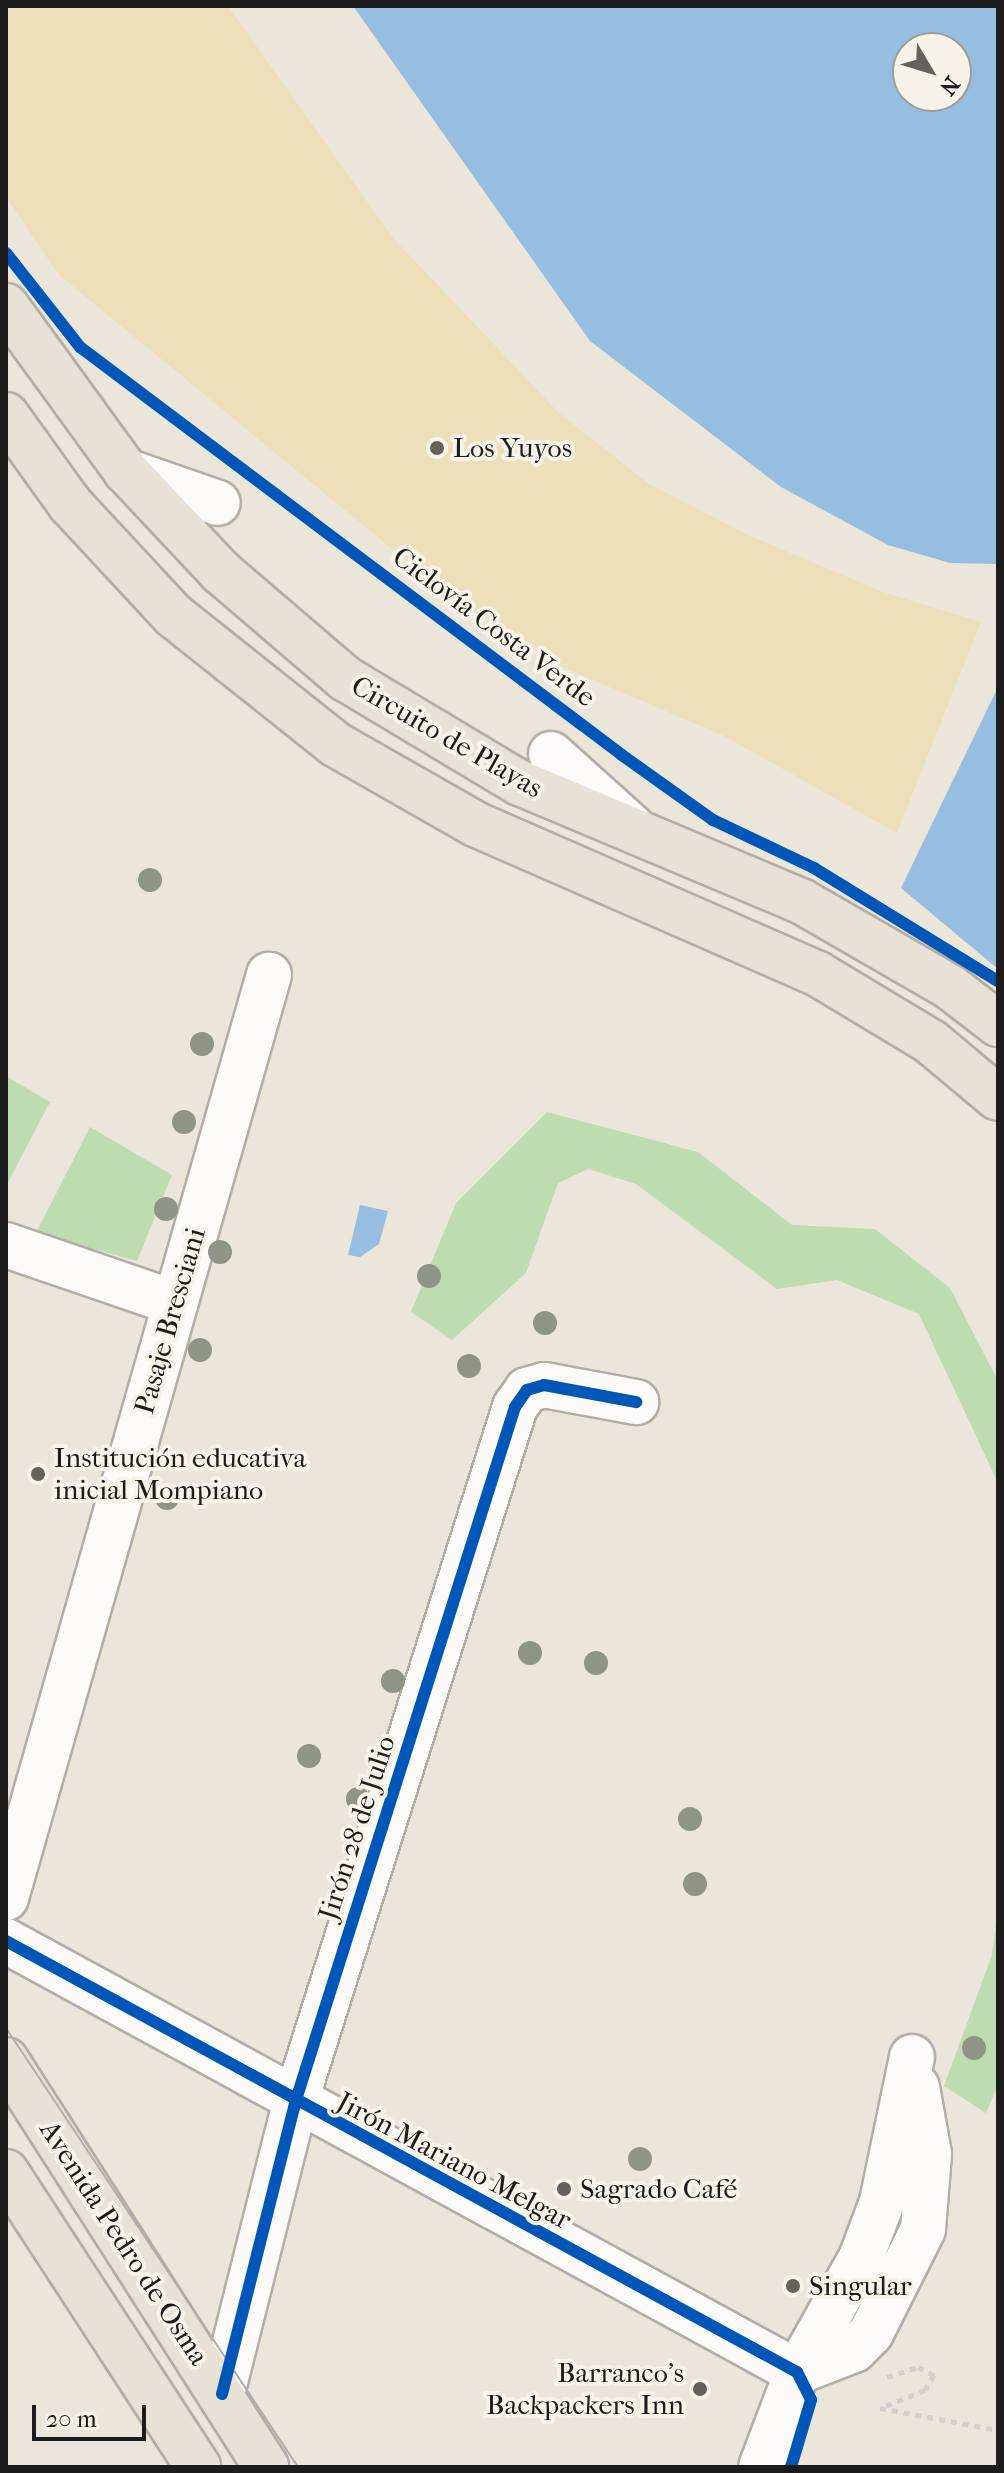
<!DOCTYPE html>
<html>
<head>
<meta charset="utf-8">
<style>
	body { margin:0 }
	#map { position:relative; width:1004px; height:2473px; overflow:hidden; background:#ece5da; font-family:"IM FELL French Canon",serif }
	div>[style] { position:absolute }
	.green>* { inset:0; background:#bddcaf }
	.sand>* { inset:0; background:#eddfb9 }
	.water>* { inset:0; background:#95bee0 }
	.path>* { height:5px; margin-top:-2.5px; transform-origin:0; background:repeating-linear-gradient(90deg,#d2d0cd 0 6px,transparent 0 12px) }
	.roads { filter:drop-shadow(2px 0 #b2ada7) drop-shadow(-2px 0 #b2ada7) drop-shadow(0 2px #b2ada7) drop-shadow(0 -2px #b2ada7) }
	.minor>* { height:44px; margin:-22px; padding:0 22px; transform-origin:22px; border-radius:22px; background:#fcfbf9 }
	.major>* { height:44px; margin:-22px; padding:0 22px; transform-origin:22px; border-radius:22px; background:#e8e2d6 }
	.highway>* { height:44px; margin:-22px; padding:0 22px; transform-origin:22px; border-radius:22px; background:#e8e2d6 }
	.tram>* { height:2px; margin:-1px; padding:0 1px; transform-origin:1px; border-radius:1px; background:#afaeac }
	.cycleway>* { height:12px; margin:-6px; padding:0 6px; transform-origin:6px; border-radius:6px; background:#0057b8 }
	.trees>* { width:24px; height:24px; margin:-12px; border-radius:50%; background:#8e9584 }
	.dots>* { width:22px; height:22px; translate:-50% -50%; box-sizing:border-box; border:4px solid #f7f3e8; border-radius:50% }
	span { translate:-50% -50%; white-space:nowrap; text-align:center; line-height:1.15; -webkit-text-stroke:8px #f7f3e8; paint-order:stroke }
	.poi-label { font-size:28px; color:#1c1c1c }
	.left { translate:0 -50%; text-align:left }
	.right { translate:-100% -50%; text-align:right }
	.street-label { font-size:28px; color:#1c1c1c }
	.frame { position:absolute; inset:0; border:8px solid #1c1c1c; pointer-events:none }
	.north { position:absolute; left:892px; top:32px; width:80px; height:80px; box-sizing:border-box; background:#f7f3e8; border:2px solid #9f9d96; border-radius:50%; rotate:128deg; font-size:22px; font-weight:700; line-height:32px; text-align:center; color:#1c1c1c }
	.north::after { content:''; display:block; margin:auto; width:28px; height:36px; background:#65625e; clip-path:polygon(50% 0,100% 100%,50% 72%,0 100%) }
	.scale { position:absolute; left:32px; top:2405px; width:114px; height:36px; box-sizing:border-box; border:4px solid #1c1c1c; border-top:0; padding-left:10px; font-size:24px; line-height:28px; white-space:nowrap; color:#1c1c1c; -webkit-text-stroke:6px #f7f3e8; paint-order:stroke }
</style>
</head>
<body>
<div id="map">
	<div class="green">
		<div style="clip-path:polygon(6px 1076px,50px 1102px,6px 1186px)"></div>
		<div style="clip-path:polygon(547px 1112px,698px 1152px,792px 1225px,875px 1229px,950px 1288px,998px 1381px,998px 1483px,919px 1314px,837px 1280px,777px 1289px,636px 1184px,588px 1169px,558px 1183px,526px 1273px,452px 1340px,411px 1312px,456px 1203px)"></div>
		<div style="clip-path:polygon(90px 1127px,172px 1175px,137px 1261px,36px 1233px)"></div>
		<div style="clip-path:polygon(998px 1906px,998px 2085px,986px 2113px,944px 2086px,992px 1955px)"></div>
	</div>
	<div class="sand">
		<div style="clip-path:polygon(6px 6px,228px 6px,393px 238px,559px 413px,649px 484px,748px 535px,883px 592px,981px 622px,897px 833px,724px 736px,565px 668px,448px 595px,59px 275px,6px 197px)"></div>
	</div>
	<div class="water">
		<div style="clip-path:polygon(evenodd,353px 6px,998px 6px,998px 564px,950px 563px,888px 545px,781px 487px,590px 341px,353px 6px,908px 48px,956px 48px,956px 96px,908px 96px,908px 48px)"></div>
		<div style="clip-path:polygon(998px 687px,998px 969px,901px 888px)"></div>
		<div style="clip-path:polygon(360px 1205px,388px 1211px,379px 1244px,360px 1257px,348px 1255px)"></div>
	</div>
	<div class="path">
		<div style="left:887px;top:2377px;width:33px;rotate:-18deg"></div>
		<div style="left:918px;top:2367px;width:18px;rotate:27deg"></div>
		<div style="left:934px;top:2375px;width:17px;rotate:121deg"></div>
		<div style="left:925px;top:2390px;width:48px;rotate:158.2deg"></div>
		<div style="left:880px;top:2408px;width:120px;rotate:10.6deg"></div>
	</div>
	<div class="roads">
		<div class="minor">
			<div style="left:126px;top:471px;width:97px;rotate:19.2deg"></div>
			<div style="left:551px;top:754px;width:109px;rotate:42deg"></div>
			<div style="left:6px;top:1245px;width:179px;rotate:18.9deg"></div>
			<div style="left:6px;top:1898px;width:960px;rotate:-74.1deg"></div>
			<div style="left:6px;top:1941px;width:901px;rotate:28.59deg"></div>
			<div style="left:797px;top:2372px;width:61px;rotate:-21.1deg"></div>
			<div style="left:854px;top:2350px;width:24px;rotate:-45deg"></div>
			<div style="left:871px;top:2333px;width:116px;rotate:-63.4deg"></div>
			<div style="left:923px;top:2229px;width:75px;rotate:-85.4deg"></div>
			<div style="left:929px;top:2154px;width:68px;rotate:-100.2deg"></div>
			<div style="left:222px;top:2394px;width:300px;rotate:-75.9deg"></div>
			<div style="left:295px;top:2103px;width:730px;rotate:-72.46deg"></div>
			<div style="left:515px;top:1407px;width:21px;rotate:-55deg"></div>
			<div style="left:527px;top:1390px;width:18px;rotate:-16deg"></div>
			<div style="left:544px;top:1385px;width:94px;rotate:10.5deg"></div>
			<div style="left:761px;top:2467px;width:102px;rotate:-69.2deg"></div>
			<div style="left:797px;top:2372px;width:131px;rotate:-60.7deg"></div>
			<div style="left:861px;top:2258px;width:60px;rotate:-69.4deg"></div>
			<div style="left:882px;top:2202px;width:148px;rotate:-78.3deg"></div>
		</div>
		<div class="major">
			<div style="left:6px;top:2060px;width:483px;rotate:57.4deg"></div>
			<div style="left:6px;top:2172px;width:352px;rotate:56.9deg"></div>
		</div>
		<div class="highway">
			<div style="left:6px;top:306px;width:204px;rotate:54deg"></div>
			<div style="left:126px;top:471px;width:139px;rotate:46.8deg"></div>
			<div style="left:221px;top:572px;width:165px;rotate:40.6deg"></div>
			<div style="left:346px;top:679px;width:203px;rotate:30.9deg"></div>
			<div style="left:520px;top:783px;width:305px;rotate:22.8deg"></div>
			<div style="left:801px;top:901px;width:172px;rotate:30deg"></div>
			<div style="left:950px;top:987px;width:61px;rotate:37.6deg"></div>
			<div style="left:6px;top:415px;width:110px;rotate:54.3deg"></div>
			<div style="left:70px;top:504px;width:151px;rotate:47.1deg"></div>
			<div style="left:173px;top:615px;width:207px;rotate:38.5deg"></div>
			<div style="left:335px;top:744px;width:161px;rotate:29.7deg"></div>
			<div style="left:475px;top:824px;width:374px;rotate:23.6deg"></div>
			<div style="left:818px;top:974px;width:132px;rotate:31deg"></div>
			<div style="left:931px;top:1042px;width:87px;rotate:39.9deg"></div>
		</div>
	</div>
	<div class="tram">
		<div style="left:6px;top:2028px;width:527px;rotate:56.37deg"></div>
	</div>
	<div class="cycleway">
		<div style="left:6px;top:253px;width:120px;rotate:51.8deg"></div>
		<div style="left:80px;top:347px;width:678px;rotate:36.97deg"></div>
		<div style="left:622px;top:755px;width:112px;rotate:35.5deg"></div>
		<div style="left:713px;top:820px;width:112px;rotate:25.4deg"></div>
		<div style="left:814px;top:868px;width:216px;rotate:31.6deg"></div>
		<div style="left:6px;top:1941px;width:901px;rotate:28.59deg"></div>
		<div style="left:797px;top:2372px;width:31px;rotate:63deg"></div>
		<div style="left:811px;top:2400px;width:70px;rotate:106.6deg"></div>
		<div style="left:222px;top:2394px;width:300px;rotate:-75.9deg"></div>
		<div style="left:295px;top:2103px;width:730px;rotate:-72.46deg"></div>
		<div style="left:515px;top:1407px;width:21px;rotate:-55deg"></div>
		<div style="left:527px;top:1390px;width:18px;rotate:-16deg"></div>
		<div style="left:544px;top:1385px;width:94px;rotate:10.5deg"></div>
	</div>
	<div class="trees">
		<div style="left:150px;top:880px"></div>
		<div style="left:202px;top:1044px"></div>
		<div style="left:184px;top:1122px"></div>
		<div style="left:166px;top:1209px"></div>
		<div style="left:220px;top:1252px"></div>
		<div style="left:429px;top:1276px"></div>
		<div style="left:545px;top:1323px"></div>
		<div style="left:200px;top:1350px"></div>
		<div style="left:469px;top:1366px"></div>
		<div style="left:167px;top:1498px"></div>
		<div style="left:530px;top:1653px"></div>
		<div style="left:596px;top:1663px"></div>
		<div style="left:393px;top:1681px"></div>
		<div style="left:309px;top:1756px"></div>
		<div style="left:358px;top:1799px"></div>
		<div style="left:690px;top:1819px"></div>
		<div style="left:695px;top:1884px"></div>
		<div style="left:974px;top:2048px"></div>
		<div style="left:640px;top:2159px"></div>
	</div>
	<div class="dots">
		<div style="left:437px;top:448px;background:#65625e"></div>
		<div style="left:38px;top:1474px;background:#65625e"></div>
		<div style="left:564px;top:2189px;background:#65625e"></div>
		<div style="left:793px;top:2286px;background:#65625e"></div>
		<div style="left:700px;top:2389px;background:#65625e"></div>
	</div>
	<div class="poi-label">
		<span class="left" style="left:453px;top:448px">Los Yuyos</span>
		<span class="left" style="left:54px;top:1474px">Institución educativa<br>inicial Mompiano</span>
		<span class="left" style="left:580px;top:2189px">Sagrado Café</span>
		<span class="left" style="left:809px;top:2286px">Singular</span>
		<span class="right" style="left:684px;top:2389px">Barranco's<br>Backpackers Inn</span>
	</div>
	<div class="street-label">
		<span style="left:494px;top:627px;rotate:37deg">Ciclovía Costa Verde</span>
		<span style="left:447px;top:737px;rotate:30deg">Circuito de Playas</span>
		<span style="left:170px;top:1321px;rotate:-74deg">Pasaje Bresciani</span>
		<span style="left:357px;top:1828px;rotate:-72deg">Jirón 28 de Julio</span>
		<span style="left:454px;top:2161px;rotate:28deg">Jirón Mariano Melgar</span>
		<span style="left:124px;top:2243px;rotate:57deg">Avenida Pedro de Osma</span>
	</div>
	<div class="frame"></div>
	<div class="north">N</div>
	<div class="scale">20 m</div>
</div>
</body>
</html>
